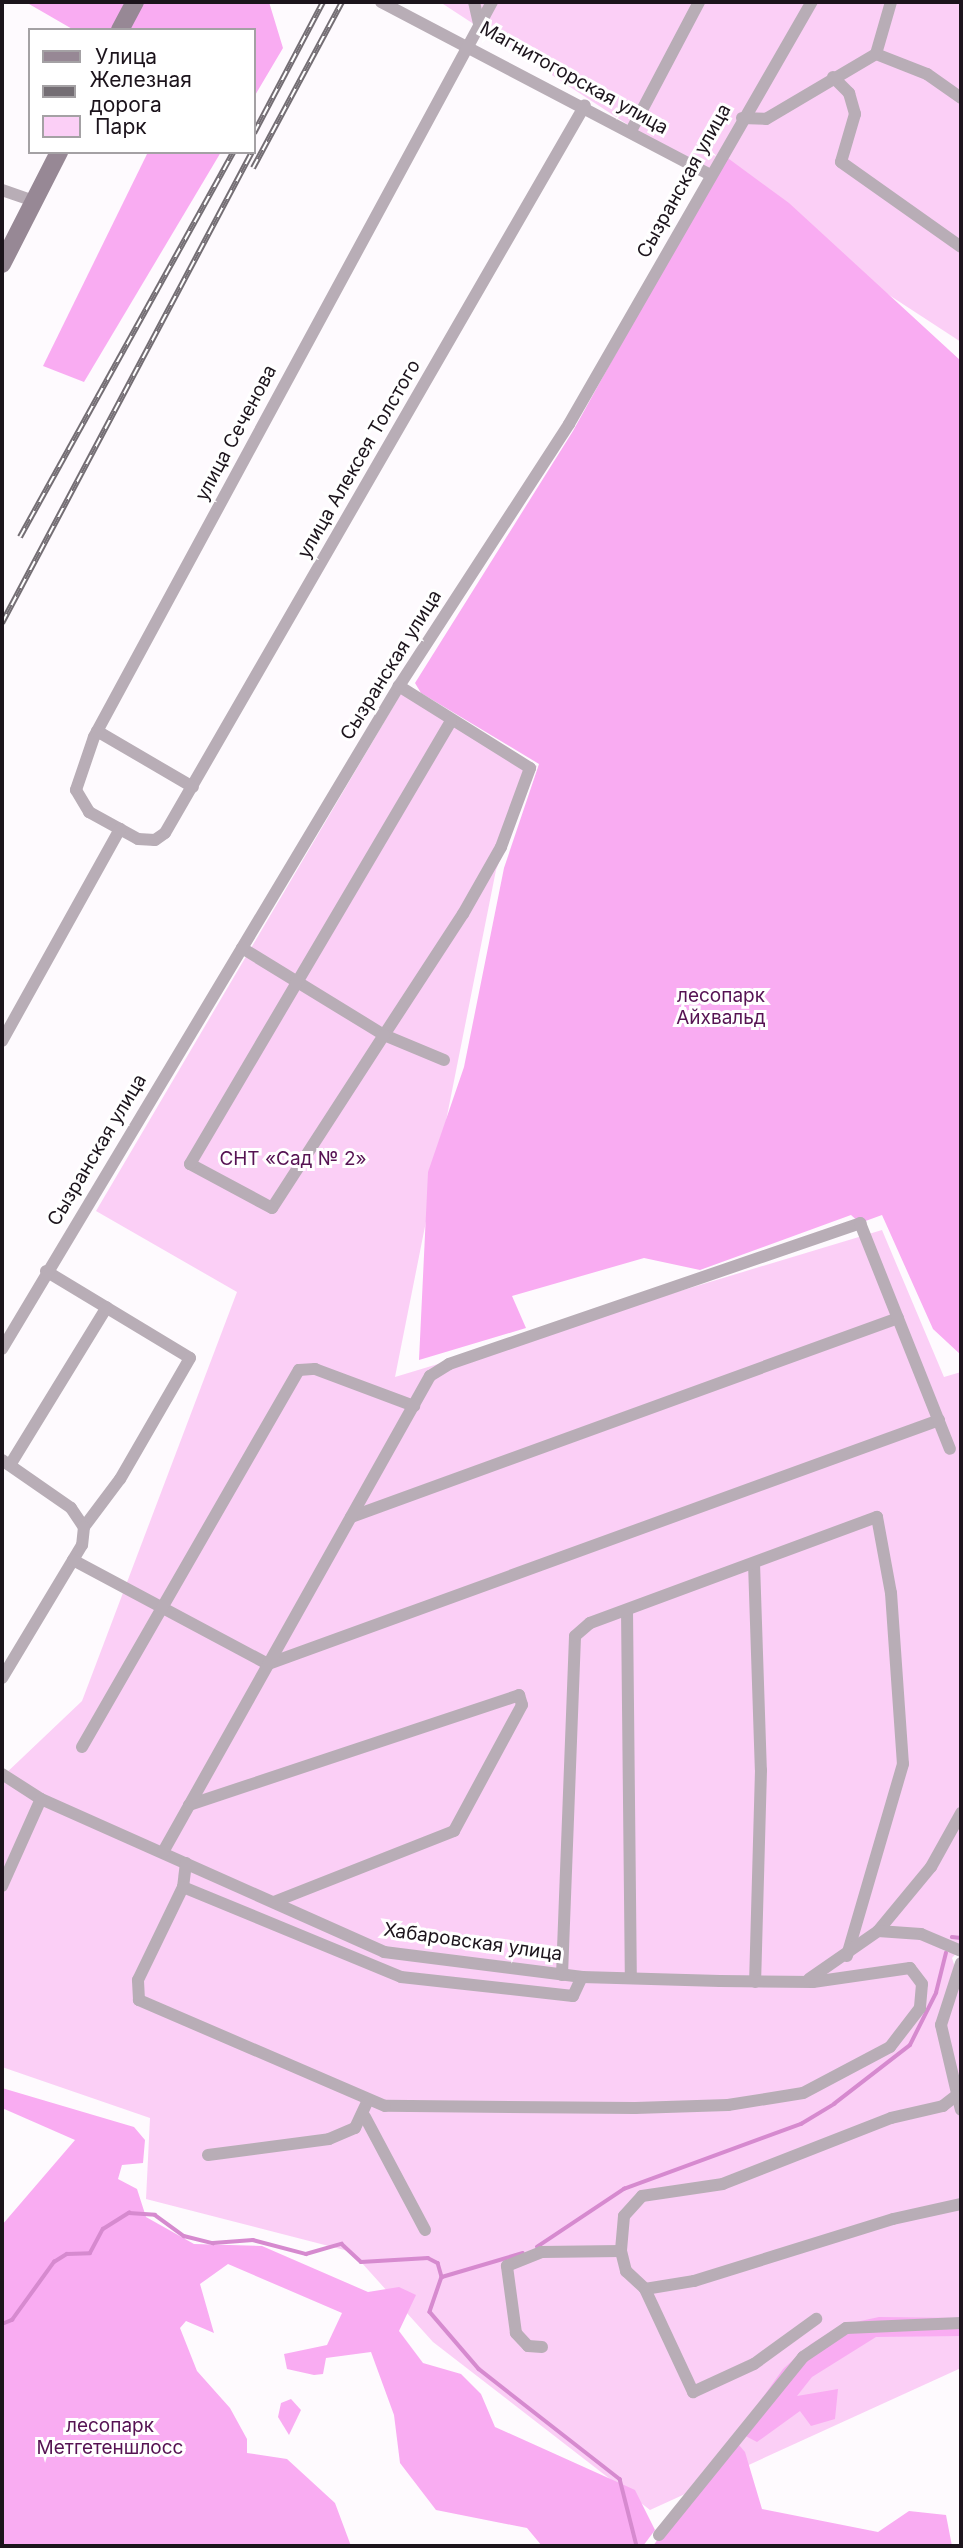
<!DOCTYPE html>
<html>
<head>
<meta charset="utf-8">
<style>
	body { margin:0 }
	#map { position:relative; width:963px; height:2548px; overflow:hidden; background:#fefafe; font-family:Inter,sans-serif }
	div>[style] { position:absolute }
	.green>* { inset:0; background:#fbcff6 }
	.forest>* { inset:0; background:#f9acf2 }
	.stream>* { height:3.5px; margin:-1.75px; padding:0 1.75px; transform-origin:1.75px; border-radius:1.75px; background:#d68acf }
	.minor>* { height:12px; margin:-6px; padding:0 6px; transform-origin:6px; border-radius:6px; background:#b8adb6 }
	.secondary>* { height:18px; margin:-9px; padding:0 9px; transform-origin:9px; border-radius:9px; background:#978895 }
	.rail>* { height:6px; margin-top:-3px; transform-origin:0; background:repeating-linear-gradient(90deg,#fff 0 10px,#746e74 0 20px); box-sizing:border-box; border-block:2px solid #746e74 }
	span { translate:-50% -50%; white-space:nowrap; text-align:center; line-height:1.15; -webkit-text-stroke:6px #fff; paint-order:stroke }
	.street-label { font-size:19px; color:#1c141c }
	.park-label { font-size:19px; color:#561353 }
	.frame { position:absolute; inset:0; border:4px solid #1c141c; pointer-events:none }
	.legend { position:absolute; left:28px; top:28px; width:228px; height:126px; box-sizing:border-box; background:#fff; border:2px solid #a4a1a4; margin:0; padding:9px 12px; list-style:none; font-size:21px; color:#1c141c }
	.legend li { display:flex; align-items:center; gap:14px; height:35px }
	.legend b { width:35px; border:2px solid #a4a1a4 }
</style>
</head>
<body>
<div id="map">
	<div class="green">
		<div style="clip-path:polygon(440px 2px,961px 2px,961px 342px)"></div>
		<div style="clip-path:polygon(406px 685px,537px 766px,496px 870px,395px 1377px,882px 1230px,944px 1377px,961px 1372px,961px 1948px,952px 1958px,961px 1986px,961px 2368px,650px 2510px,433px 2342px,352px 2252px,146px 2199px,150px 2118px,2px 2067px,2px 1777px,82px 1701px,237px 1292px,96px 1211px)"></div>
	</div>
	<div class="forest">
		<div style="clip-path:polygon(6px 2px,269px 2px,283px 48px,254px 97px,254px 30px,74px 30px,29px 4px)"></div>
		<div style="clip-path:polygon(148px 152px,221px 152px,84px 382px,43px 366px)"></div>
		<div style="clip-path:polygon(725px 156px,789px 203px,961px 361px,961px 1355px,933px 1329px,882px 1215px,860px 1223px,851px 1215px,700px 1270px,644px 1258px,512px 1296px,526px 1328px,419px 1360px,428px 1172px,464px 1067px,504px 868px,539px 764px,421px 693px,415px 683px,573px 431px)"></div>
		<div style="clip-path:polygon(2px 2088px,134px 2127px,145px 2140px,143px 2163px,122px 2165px,118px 2179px,137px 2189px,146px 2217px,194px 2244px,262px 2246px,368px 2292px,399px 2287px,416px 2295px,399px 2331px,423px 2363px,461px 2374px,481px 2394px,495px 2427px,635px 2490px,655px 2530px,643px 2546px,542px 2546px,527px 2528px,436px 2510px,400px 2463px,394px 2415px,371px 2352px,326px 2358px,323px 2374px,314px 2375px,287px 2369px,284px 2354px,327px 2345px,342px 2313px,228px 2264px,200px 2284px,214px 2333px,186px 2321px,180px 2328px,197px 2371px,230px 2408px,247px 2439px,247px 2453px,287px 2459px,335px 2503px,351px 2546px,2px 2546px,2px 2225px,75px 2140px,2px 2108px)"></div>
		<div style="clip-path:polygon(879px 2317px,961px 2318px,961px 2336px,876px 2337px,812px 2377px,797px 2396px,838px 2389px,835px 2419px,811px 2426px,800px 2411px,757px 2442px,738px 2432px,783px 2369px,811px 2344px,842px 2325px)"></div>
		<div style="clip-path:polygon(291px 2399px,301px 2410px,289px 2435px,278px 2417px,281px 2403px)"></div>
		<div style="clip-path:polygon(732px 2437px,745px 2452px,762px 2509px,878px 2532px,909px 2511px,946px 2515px,952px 2546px,653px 2546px)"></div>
	</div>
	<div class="stream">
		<div style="left:952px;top:1937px;width:9px;rotate:6deg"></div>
		<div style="left:537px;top:2247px;width:105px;rotate:-33.7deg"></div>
		<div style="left:624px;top:2189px;width:189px;rotate:-20.2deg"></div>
		<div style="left:801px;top:2124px;width:39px;rotate:-31deg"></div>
		<div style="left:834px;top:2104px;width:96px;rotate:-37.8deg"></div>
		<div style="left:910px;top:2045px;width:58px;rotate:-63.4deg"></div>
		<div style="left:936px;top:1993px;width:41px;rotate:-76deg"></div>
		<div style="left:442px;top:2277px;width:84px;rotate:-16.5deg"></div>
		<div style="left:2px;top:2324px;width:11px;rotate:-22deg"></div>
		<div style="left:12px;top:2320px;width:72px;rotate:-54.1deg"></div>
		<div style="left:54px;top:2262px;width:15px;rotate:-32deg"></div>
		<div style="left:67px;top:2254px;width:23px;rotate:-2deg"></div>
		<div style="left:90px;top:2253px;width:27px;rotate:-62deg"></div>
		<div style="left:103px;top:2229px;width:31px;rotate:-32deg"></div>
		<div style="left:129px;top:2213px;width:26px;rotate:4deg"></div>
		<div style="left:155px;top:2215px;width:36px;rotate:36deg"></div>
		<div style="left:184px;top:2236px;width:30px;rotate:14deg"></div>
		<div style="left:213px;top:2243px;width:40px;rotate:-4.3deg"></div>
		<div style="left:253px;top:2240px;width:55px;rotate:14.8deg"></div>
		<div style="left:306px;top:2254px;width:37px;rotate:-16deg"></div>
		<div style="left:342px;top:2244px;width:26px;rotate:43deg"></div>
		<div style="left:361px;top:2262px;width:67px;rotate:-3.4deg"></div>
		<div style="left:428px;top:2258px;width:11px;rotate:27deg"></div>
		<div style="left:438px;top:2263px;width:15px;rotate:74deg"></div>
		<div style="left:442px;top:2277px;width:37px;rotate:109deg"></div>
		<div style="left:430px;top:2312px;width:75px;rotate:49.3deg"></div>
		<div style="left:479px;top:2369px;width:179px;rotate:38deg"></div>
		<div style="left:620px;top:2479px;width:69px;rotate:75.8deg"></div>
	</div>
	<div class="minor">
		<div style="left:381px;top:2px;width:369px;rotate:27.7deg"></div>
		<div style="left:474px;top:2px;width:22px;rotate:77deg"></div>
		<div style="left:492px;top:2px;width:836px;rotate:118.44deg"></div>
		<div style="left:94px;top:737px;width:56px;rotate:108.8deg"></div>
		<div style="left:76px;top:790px;width:26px;rotate:59deg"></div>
		<div style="left:89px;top:812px;width:56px;rotate:28.9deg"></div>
		<div style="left:138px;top:839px;width:17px;rotate:3deg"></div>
		<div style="left:155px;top:840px;width:12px;rotate:-35deg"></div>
		<div style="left:165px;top:833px;width:840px;rotate:-60.02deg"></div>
		<div style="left:891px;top:2px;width:54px;rotate:106.1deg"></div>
		<div style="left:876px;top:54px;width:55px;rotate:21.4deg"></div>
		<div style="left:927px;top:74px;width:42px;rotate:35.2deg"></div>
		<div style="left:833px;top:77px;width:23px;rotate:45deg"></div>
		<div style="left:849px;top:93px;width:22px;rotate:74deg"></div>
		<div style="left:855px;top:114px;width:50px;rotate:106.3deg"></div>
		<div style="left:841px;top:162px;width:147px;rotate:35.3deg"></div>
		<div style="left:742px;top:118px;width:24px;rotate:2deg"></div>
		<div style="left:766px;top:119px;width:128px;rotate:-30.6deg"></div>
		<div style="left:631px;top:131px;width:146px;rotate:-62.2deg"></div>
		<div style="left:2px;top:190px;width:34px;rotate:19deg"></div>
		<div style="left:97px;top:731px;width:111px;rotate:30.3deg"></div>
		<div style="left:242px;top:948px;width:167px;rotate:31.5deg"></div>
		<div style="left:384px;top:1035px;width:145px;rotate:-56.9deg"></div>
		<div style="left:463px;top:914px;width:77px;rotate:-60.4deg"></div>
		<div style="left:501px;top:847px;width:84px;rotate:-69.8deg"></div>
		<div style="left:530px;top:768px;width:155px;rotate:-148deg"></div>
		<div style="left:2px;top:1041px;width:243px;rotate:-60.9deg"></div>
		<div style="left:444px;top:1060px;width:65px;rotate:-157.4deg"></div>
		<div style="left:384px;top:1035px;width:206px;rotate:122.9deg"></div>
		<div style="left:272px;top:1208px;width:93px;rotate:-151.8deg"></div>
		<div style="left:190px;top:1164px;width:514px;rotate:-59.49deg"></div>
		<div style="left:46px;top:1271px;width:168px;rotate:31.1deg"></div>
		<div style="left:190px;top:1358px;width:140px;rotate:120deg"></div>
		<div style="left:120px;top:1479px;width:60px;rotate:126.9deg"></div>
		<div style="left:2px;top:1349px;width:773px;rotate:-59.09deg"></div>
		<div style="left:399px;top:686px;width:312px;rotate:-57deg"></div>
		<div style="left:569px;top:424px;width:487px;rotate:-60.1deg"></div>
		<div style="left:2px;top:1460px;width:84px;rotate:34.8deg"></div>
		<div style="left:71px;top:1508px;width:23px;rotate:56deg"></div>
		<div style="left:84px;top:1527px;width:18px;rotate:96deg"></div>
		<div style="left:82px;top:1545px;width:155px;rotate:121deg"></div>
		<div style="left:10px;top:1465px;width:185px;rotate:-58.5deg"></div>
		<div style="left:351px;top:1517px;width:582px;rotate:-19.99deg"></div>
		<div style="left:73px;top:1560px;width:221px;rotate:28.1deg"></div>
		<div style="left:268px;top:1664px;width:714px;rotate:-19.98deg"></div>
		<div style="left:754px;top:1563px;width:207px;rotate:88.1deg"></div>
		<div style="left:761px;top:1770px;width:212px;rotate:91.6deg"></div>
		<div style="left:627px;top:1610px;width:367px;rotate:89.4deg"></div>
		<div style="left:82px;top:1747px;width:435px;rotate:-60.1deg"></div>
		<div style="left:299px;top:1370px;width:16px;rotate:-4deg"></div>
		<div style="left:315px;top:1369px;width:106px;rotate:20.5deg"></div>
		<div style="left:2px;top:1774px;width:46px;rotate:32.7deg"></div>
		<div style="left:41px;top:1799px;width:376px;rotate:24deg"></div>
		<div style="left:384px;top:1952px;width:200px;rotate:7.2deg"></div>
		<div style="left:582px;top:1977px;width:138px;rotate:1.7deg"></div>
		<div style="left:720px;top:1981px;width:93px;rotate:0.6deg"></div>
		<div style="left:813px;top:1982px;width:98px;rotate:-8.2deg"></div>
		<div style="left:910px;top:1968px;width:20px;rotate:53deg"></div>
		<div style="left:922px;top:1984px;width:24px;rotate:95deg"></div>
		<div style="left:920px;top:2008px;width:49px;rotate:127.6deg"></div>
		<div style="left:890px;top:2047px;width:98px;rotate:152.1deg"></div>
		<div style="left:803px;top:2093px;width:76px;rotate:170.9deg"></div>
		<div style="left:728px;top:2105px;width:93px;rotate:178.2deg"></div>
		<div style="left:635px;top:2108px;width:250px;rotate:-179.5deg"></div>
		<div style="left:385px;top:2106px;width:268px;rotate:-156.7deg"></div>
		<div style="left:139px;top:2000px;width:20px;rotate:-93deg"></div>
		<div style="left:138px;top:1980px;width:103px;rotate:-64.2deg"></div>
		<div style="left:189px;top:1805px;width:348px;rotate:-18.4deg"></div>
		<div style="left:519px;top:1695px;width:10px;rotate:73deg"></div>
		<div style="left:522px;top:1705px;width:143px;rotate:118.4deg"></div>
		<div style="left:454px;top:1831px;width:193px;rotate:158.5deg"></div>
		<div style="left:163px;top:1852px;width:546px;rotate:-60.71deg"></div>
		<div style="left:430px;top:1376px;width:22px;rotate:-32deg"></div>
		<div style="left:449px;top:1364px;width:435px;rotate:-18.9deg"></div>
		<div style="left:860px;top:1223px;width:243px;rotate:68.3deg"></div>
		<div style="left:186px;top:1863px;width:24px;rotate:97deg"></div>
		<div style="left:183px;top:1887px;width:236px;rotate:22.4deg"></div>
		<div style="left:401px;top:1977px;width:173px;rotate:6.3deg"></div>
		<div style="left:573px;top:1996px;width:21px;rotate:-65deg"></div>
		<div style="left:2px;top:1886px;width:95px;rotate:-65.9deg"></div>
		<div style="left:878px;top:1931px;width:83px;rotate:-50.4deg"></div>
		<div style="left:931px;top:1867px;width:62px;rotate:-60.9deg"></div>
		<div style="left:961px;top:1963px;width:65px;rotate:107.9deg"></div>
		<div style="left:941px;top:2025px;width:87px;rotate:76.8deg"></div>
		<div style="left:562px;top:1975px;width:339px;rotate:-87.8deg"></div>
		<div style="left:575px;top:1636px;width:20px;rotate:-41deg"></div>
		<div style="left:590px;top:1623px;width:306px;rotate:-20.3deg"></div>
		<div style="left:877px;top:1517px;width:77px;rotate:79.6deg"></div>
		<div style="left:891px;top:1593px;width:171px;rotate:86deg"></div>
		<div style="left:903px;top:1764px;width:200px;rotate:106.3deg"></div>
		<div style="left:809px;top:1979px;width:84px;rotate:-34.8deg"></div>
		<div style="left:878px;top:1931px;width:43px;rotate:4deg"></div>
		<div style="left:921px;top:1934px;width:43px;rotate:23deg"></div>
		<div style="left:957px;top:2095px;width:18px;rotate:142deg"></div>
		<div style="left:943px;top:2106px;width:53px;rotate:167deg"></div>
		<div style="left:891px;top:2118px;width:180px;rotate:158.6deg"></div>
		<div style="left:723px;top:2184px;width:82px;rotate:171.6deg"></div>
		<div style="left:642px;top:2196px;width:27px;rotate:132deg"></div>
		<div style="left:624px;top:2216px;width:35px;rotate:95deg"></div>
		<div style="left:621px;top:2251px;width:21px;rotate:76deg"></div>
		<div style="left:626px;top:2271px;width:26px;rotate:43deg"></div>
		<div style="left:645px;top:2289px;width:50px;rotate:-9.3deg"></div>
		<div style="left:694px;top:2281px;width:208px;rotate:-17.3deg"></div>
		<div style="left:893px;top:2219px;width:70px;rotate:-12.4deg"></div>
		<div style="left:365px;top:2117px;width:128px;rotate:62deg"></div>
		<div style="left:208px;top:2155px;width:122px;rotate:-7.5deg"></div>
		<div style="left:329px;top:2139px;width:28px;rotate:-23deg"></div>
		<div style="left:355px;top:2128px;width:29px;rotate:-65deg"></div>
		<div style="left:645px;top:2289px;width:114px;rotate:65deg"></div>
		<div style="left:693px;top:2392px;width:67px;rotate:-24.7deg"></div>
		<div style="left:754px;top:2364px;width:77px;rotate:-36deg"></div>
		<div style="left:542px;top:2347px;width:14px;rotate:-176deg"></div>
		<div style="left:528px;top:2346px;width:18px;rotate:-133deg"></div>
		<div style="left:516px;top:2333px;width:68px;rotate:-97.7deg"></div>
		<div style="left:507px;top:2266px;width:37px;rotate:-22deg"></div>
		<div style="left:541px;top:2252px;width:80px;rotate:-0.7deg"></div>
		<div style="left:659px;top:2535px;width:229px;rotate:-51deg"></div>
		<div style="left:803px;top:2357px;width:52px;rotate:-34deg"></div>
		<div style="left:846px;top:2328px;width:115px;rotate:-2.5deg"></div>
	</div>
	<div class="secondary">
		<div style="left:120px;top:30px;width:32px;rotate:-62deg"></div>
		<div style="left:2px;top:264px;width:126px;rotate:-63deg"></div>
	</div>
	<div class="rail">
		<div style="left:254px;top:133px;width:148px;rotate:-62.2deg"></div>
		<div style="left:253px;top:168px;width:188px;rotate:-61.8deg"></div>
		<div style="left:20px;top:537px;width:440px;rotate:-61deg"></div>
		<div style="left:2px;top:623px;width:533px;rotate:-62.04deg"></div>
	</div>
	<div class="street-label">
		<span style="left:574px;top:78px;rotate:29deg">Магнитогорская улица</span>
		<span style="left:684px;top:181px;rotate:-61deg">Сызранская улица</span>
		<span style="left:236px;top:433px;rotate:-62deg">улица Сеченова</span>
		<span style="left:359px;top:459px;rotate:-60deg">улица Алексея Толстого</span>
		<span style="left:391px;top:665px;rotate:-58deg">Сызранская улица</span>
		<span style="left:97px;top:1150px;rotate:-59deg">Сызранская улица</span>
		<span style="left:473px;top:1942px;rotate:8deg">Хабаровская улица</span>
	</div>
	<div class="park-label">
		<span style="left:721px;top:1007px">лесопарк<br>Айхвальд</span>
		<span style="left:293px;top:1159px">СНТ «Сад № 2»</span>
		<span style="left:110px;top:2437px">лесопарк<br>Метгетеншлосс</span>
	</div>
	<div class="frame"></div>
	<ul class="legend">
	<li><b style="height:9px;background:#978895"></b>Улица</li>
	<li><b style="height:9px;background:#746e74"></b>Железная дорога</li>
	<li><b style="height:19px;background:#fbcff6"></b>Парк</li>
	</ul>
</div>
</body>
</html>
